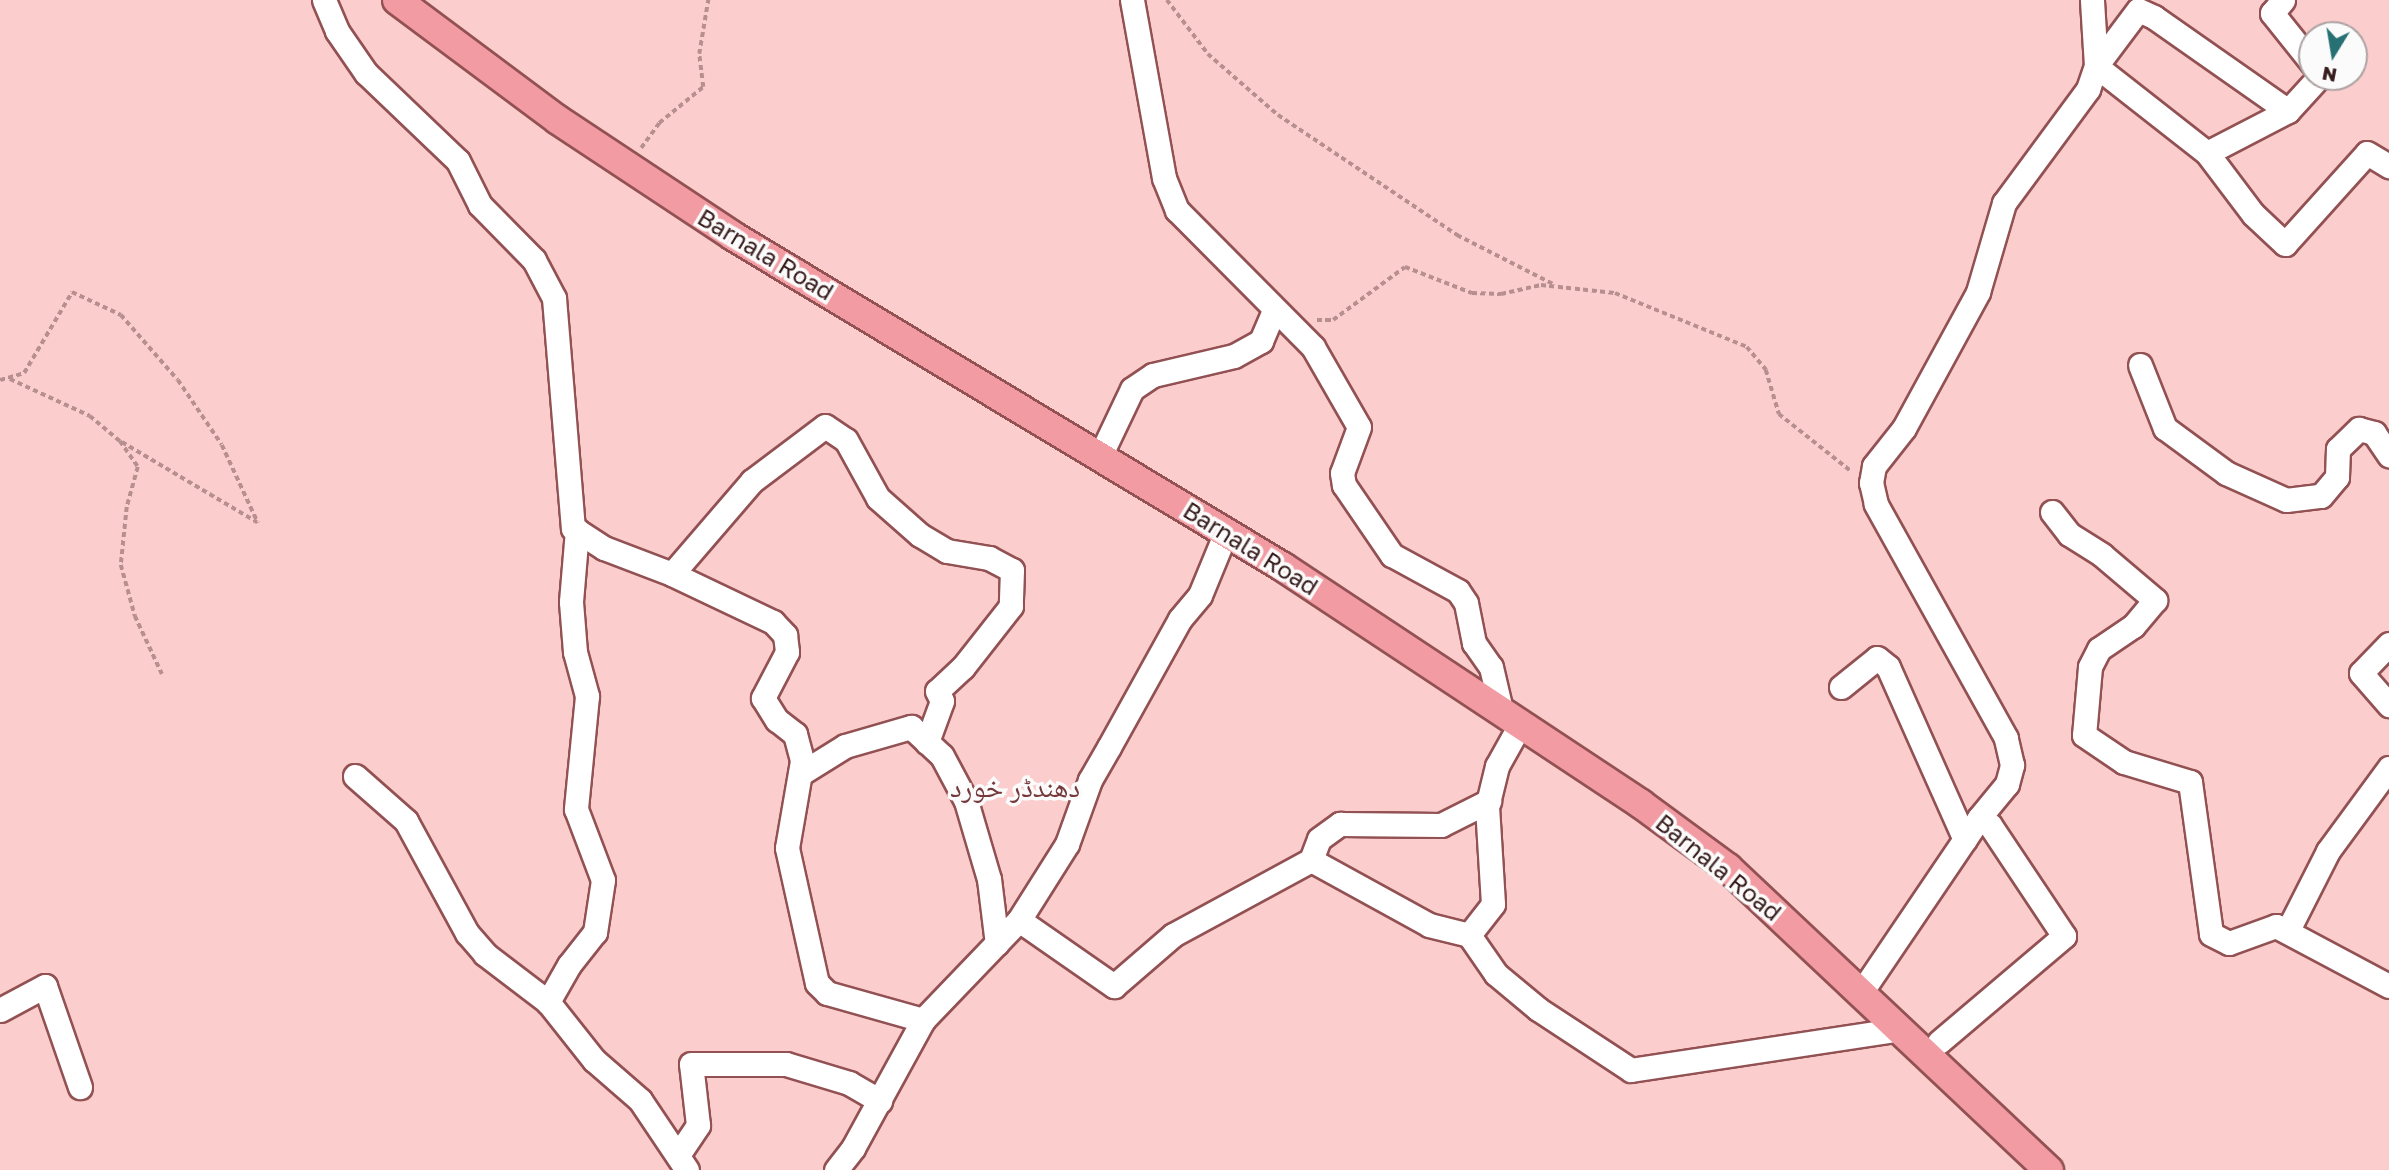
<!DOCTYPE html>
<html>
<head>
<meta charset="utf-8">
<style>
	body { margin:0 }
	#map { position:relative; width:2389px; height:1170px; overflow:hidden; background:#fbcdcd; font-family:"Golos Text","Noto Naskh Arabic",sans-serif }
	div>[style] { position:absolute }
	.path>* { height:3.5px; margin-top:-1.75px; transform-origin:0; background:repeating-linear-gradient(90deg,#b78f8f 0 5px,transparent 0 8.5px) }
	.roads { filter:drop-shadow(2px 0 #925153) drop-shadow(-2px 0 #925153) drop-shadow(0 2px #925153) drop-shadow(0 -2px #925153) }
	.minor>* { height:23px; margin:-11.5px; padding:0 11.5px; transform-origin:11.5px; border-radius:11.5px; background:#fff }
	.major>* { height:28px; margin:-14px; padding:0 14px; transform-origin:14px; border-radius:14px; background:#f29ba2 }
	span { translate:-50% -50%; white-space:nowrap; text-align:center; line-height:1.15; -webkit-text-stroke:7px #fbfbfb; paint-order:stroke }
	.street-label { font-size:24px; color:#381d1d }
	.quarter-label { font-size:28px; color:#76393b }
	.north { position:absolute; left:2298px; top:21px; width:70px; height:70px; box-sizing:border-box; background:#fbfbfb; border:2px solid #ada2a2; border-radius:50%; rotate:191deg; font-size:19px; font-weight:700; line-height:28px; text-align:center; color:#381d1d }
	.north::after { content:''; display:block; margin:auto; width:24px; height:32px; background:#277174; clip-path:polygon(50% 0,100% 100%,50% 72%,0 100%) }
</style>
</head>
<body>
<div id="map">
	<div class="path">
		<div style="left:1167px;top:0;width:68px;rotate:52.8deg"></div>
		<div style="left:1208px;top:54px;width:93px;rotate:41.1deg"></div>
		<div style="left:1278px;top:115px;width:216px;rotate:33.8deg"></div>
		<div style="left:1457px;top:235px;width:108px;rotate:27deg"></div>
		<div style="left:641px;top:148px;width:31px;rotate:-54deg"></div>
		<div style="left:659px;top:123px;width:57px;rotate:-39.3deg"></div>
		<div style="left:703px;top:87px;width:33px;rotate:-97deg"></div>
		<div style="left:699px;top:54px;width:55px;rotate:-80.5deg"></div>
		<div style="left:1317px;top:320px;width:16px"></div>
		<div style="left:1333px;top:320px;width:89px;rotate:-36.4deg"></div>
		<div style="left:1405px;top:267px;width:72px;rotate:21.2deg"></div>
		<div style="left:1472px;top:293px;width:29px;rotate:2deg"></div>
		<div style="left:1501px;top:294px;width:41px;rotate:-12.7deg"></div>
		<div style="left:1541px;top:285px;width:74px;rotate:6.2deg"></div>
		<div style="left:1615px;top:293px;width:143px;rotate:22.2deg"></div>
		<div style="left:1747px;top:347px;width:30px;rotate:50deg"></div>
		<div style="left:1766px;top:370px;width:46px;rotate:73.5deg"></div>
		<div style="left:1779px;top:414px;width:92px;rotate:38.4deg"></div>
		<div style="left:10px;top:379px;width:88px;rotate:24.8deg"></div>
		<div style="left:90px;top:416px;width:39px;rotate:40deg"></div>
		<div style="left:120px;top:441px;width:32px;rotate:55deg"></div>
		<div style="left:138px;top:467px;width:41px;rotate:105.4deg"></div>
		<div style="left:127px;top:507px;width:58px;rotate:95.9deg"></div>
		<div style="left:121px;top:565px;width:53px;rotate:74.6deg"></div>
		<div style="left:135px;top:616px;width:64px;rotate:65deg"></div>
		<div style="left:0;top:380px;width:25px;rotate:-16deg"></div>
		<div style="left:24px;top:373px;width:94px;rotate:-59.3deg"></div>
		<div style="left:72px;top:292px;width:54px;rotate:25.1deg"></div>
		<div style="left:121px;top:315px;width:86px;rotate:48.8deg"></div>
		<div style="left:178px;top:380px;width:78px;rotate:55.9deg"></div>
		<div style="left:222px;top:445px;width:86px;rotate:65.2deg"></div>
		<div style="left:122px;top:442px;width:157px;rotate:30.7deg"></div>
	</div>
	<div class="roads">
		<div class="minor">
			<div style="left:324px;top:0;width:34px;rotate:67deg"></div>
			<div style="left:337px;top:31px;width:51px;rotate:55.4deg"></div>
			<div style="left:366px;top:73px;width:127px;rotate:43.7deg"></div>
			<div style="left:458px;top:161px;width:49px;rotate:63.4deg"></div>
			<div style="left:480px;top:205px;width:77px;rotate:45.5deg"></div>
			<div style="left:534px;top:260px;width:43px;rotate:62.2deg"></div>
			<div style="left:554px;top:298px;width:231px;rotate:85.3deg"></div>
			<div style="left:573px;top:528px;width:37px;rotate:33deg"></div>
			<div style="left:604px;top:548px;width:73px;rotate:20.9deg"></div>
			<div style="left:672px;top:574px;width:112px;rotate:25.4deg"></div>
			<div style="left:773px;top:622px;width:18px;rotate:47deg"></div>
			<div style="left:785px;top:635px;width:17px;rotate:83deg"></div>
			<div style="left:787px;top:652px;width:52px;rotate:117.6deg"></div>
			<div style="left:763px;top:698px;width:26px;rotate:58deg"></div>
			<div style="left:777px;top:720px;width:23px;rotate:38deg"></div>
			<div style="left:795px;top:734px;width:28px;rotate:75deg"></div>
			<div style="left:802px;top:761px;width:88px;rotate:99.8deg"></div>
			<div style="left:787px;top:848px;width:138px;rotate:77.5deg"></div>
			<div style="left:817px;top:983px;width:14px;rotate:45deg"></div>
			<div style="left:827px;top:993px;width:100px;rotate:15.7deg"></div>
			<div style="left:923px;top:1020px;width:139px;rotate:-46.2deg"></div>
			<div style="left:1019px;top:920px;width:116px;rotate:34.8deg"></div>
			<div style="left:1114px;top:986px;width:78px;rotate:-40.8deg"></div>
			<div style="left:1173px;top:935px;width:157px;rotate:-28.5deg"></div>
			<div style="left:1311px;top:860px;width:135px;rotate:28.8deg"></div>
			<div style="left:1429px;top:925px;width:41px;rotate:14deg"></div>
			<div style="left:1469px;top:935px;width:47px;rotate:55.3deg"></div>
			<div style="left:1496px;top:974px;width:55px;rotate:39.8deg"></div>
			<div style="left:1538px;top:1009px;width:111px;rotate:33.3deg"></div>
			<div style="left:1631px;top:1070px;width:273px;rotate:-8.6deg"></div>
			<div style="left:1132px;top:0;width:181px;rotate:79.8deg"></div>
			<div style="left:1164px;top:178px;width:35px;rotate:68deg"></div>
			<div style="left:1177px;top:210px;width:193px;rotate:45.2deg"></div>
			<div style="left:1313px;top:347px;width:92px;rotate:60.1deg"></div>
			<div style="left:1359px;top:427px;width:49px;rotate:110.3deg"></div>
			<div style="left:1342px;top:473px;width:12px;rotate:81deg"></div>
			<div style="left:1344px;top:485px;width:85px;rotate:55.6deg"></div>
			<div style="left:1392px;top:555px;width:75px;rotate:28.6deg"></div>
			<div style="left:1458px;top:591px;width:14px;rotate:56deg"></div>
			<div style="left:1466px;top:603px;width:41px;rotate:78.7deg"></div>
			<div style="left:1474px;top:643px;width:29px;rotate:55deg"></div>
			<div style="left:1491px;top:667px;width:44px;rotate:76.9deg"></div>
			<div style="left:2283px;top:0;width:17px;rotate:130deg"></div>
			<div style="left:2272px;top:13px;width:64px;rotate:51.3deg"></div>
			<div style="left:2288px;top:111px;width:46px;rotate:-47.6deg"></div>
			<div style="left:2207px;top:153px;width:91px;rotate:-27.4deg"></div>
			<div style="left:2288px;top:111px;width:164px;rotate:-145deg"></div>
			<div style="left:2154px;top:17px;width:17px;rotate:-156deg"></div>
			<div style="left:2138px;top:10px;width:70px;rotate:126.9deg"></div>
			<div style="left:2096px;top:66px;width:141px;rotate:38.1deg"></div>
			<div style="left:2207px;top:153px;width:76px;rotate:53deg"></div>
			<div style="left:2253px;top:214px;width:44px;rotate:43.2deg"></div>
			<div style="left:2285px;top:244px;width:122px;rotate:-48deg"></div>
			<div style="left:2367px;top:153px;width:26px;rotate:31deg"></div>
			<div style="left:2140px;top:365px;width:68px;rotate:68.4deg"></div>
			<div style="left:2165px;top:428px;width:76px;rotate:36.4deg"></div>
			<div style="left:2226px;top:473px;width:66px;rotate:24.2deg"></div>
			<div style="left:2286px;top:500px;width:35px;rotate:-7deg"></div>
			<div style="left:2321px;top:496px;width:25px;rotate:-50deg"></div>
			<div style="left:2337px;top:477px;width:28px;rotate:-88deg"></div>
			<div style="left:2338px;top:449px;width:29px;rotate:-44deg"></div>
			<div style="left:2359px;top:429px;width:16px;rotate:15deg"></div>
			<div style="left:2374px;top:433px;width:27px;rotate:56deg"></div>
			<div style="left:1101px;top:454px;width:72px;rotate:-64.5deg"></div>
			<div style="left:1132px;top:389px;width:25px;rotate:-34deg"></div>
			<div style="left:1153px;top:375px;width:83px;rotate:-13.2deg"></div>
			<div style="left:1234px;top:356px;width:31px;rotate:-29deg"></div>
			<div style="left:1261px;top:341px;width:33px;rotate:-67deg"></div>
			<div style="left:2052px;top:512px;width:28px;rotate:52deg"></div>
			<div style="left:2069px;top:534px;width:39px;rotate:32deg"></div>
			<div style="left:2102px;top:555px;width:70px;rotate:40.3deg"></div>
			<div style="left:2155px;top:600px;width:34px;rotate:130deg"></div>
			<div style="left:2133px;top:626px;width:41px;rotate:145.9deg"></div>
			<div style="left:2099px;top:649px;width:20px;rotate:117deg"></div>
			<div style="left:2090px;top:667px;width:68px;rotate:95deg"></div>
			<div style="left:2084px;top:735px;width:48px;rotate:34deg"></div>
			<div style="left:2124px;top:762px;width:69px;rotate:16.9deg"></div>
			<div style="left:2190px;top:782px;width:153px;rotate:82.1deg"></div>
			<div style="left:2211px;top:934px;width:20px;rotate:27deg"></div>
			<div style="left:2229px;top:943px;width:50px;rotate:-19.9deg"></div>
			<div style="left:2276px;top:926px;width:128px;rotate:28deg"></div>
			<div style="left:577px;top:530px;width:72px;rotate:94.8deg"></div>
			<div style="left:571px;top:602px;width:50px;rotate:85.4deg"></div>
			<div style="left:575px;top:652px;width:46px;rotate:74.7deg"></div>
			<div style="left:587px;top:696px;width:114px;rotate:95.6deg"></div>
			<div style="left:576px;top:809px;width:76px;rotate:69.2deg"></div>
			<div style="left:603px;top:880px;width:53px;rotate:98.7deg"></div>
			<div style="left:595px;top:932px;width:42px;rotate:128.2deg"></div>
			<div style="left:569px;top:965px;width:43px;rotate:119.6deg"></div>
			<div style="left:548px;top:1002px;width:74px;rotate:51.6deg"></div>
			<div style="left:594px;top:1060px;width:61px;rotate:41deg"></div>
			<div style="left:640px;top:1100px;width:84px;rotate:56.1deg"></div>
			<div style="left:672px;top:574px;width:123px;rotate:-49.3deg"></div>
			<div style="left:752px;top:481px;width:91px;rotate:-37deg"></div>
			<div style="left:825px;top:426px;width:25px;rotate:34deg"></div>
			<div style="left:846px;top:440px;width:66px;rotate:61.1deg"></div>
			<div style="left:878px;top:498px;width:56px;rotate:41.4deg"></div>
			<div style="left:920px;top:535px;width:31px;rotate:31deg"></div>
			<div style="left:947px;top:551px;width:43px;rotate:9.5deg"></div>
			<div style="left:989px;top:558px;width:26px;rotate:28deg"></div>
			<div style="left:1012px;top:570px;width:36px;rotate:92deg"></div>
			<div style="left:1011px;top:606px;width:78px;rotate:128.2deg"></div>
			<div style="left:963px;top:667px;width:35px;rotate:137deg"></div>
			<div style="left:937px;top:691px;width:11px;rotate:63deg"></div>
			<div style="left:942px;top:701px;width:44px;rotate:110.1deg"></div>
			<div style="left:2389px;top:644px;width:40px;rotate:134deg"></div>
			<div style="left:2361px;top:673px;width:43px;rotate:48.8deg"></div>
			<div style="left:1841px;top:687px;width:46px;rotate:-38.9deg"></div>
			<div style="left:1877px;top:658px;width:14px;rotate:39deg"></div>
			<div style="left:1888px;top:667px;width:189px;rotate:66deg"></div>
			<div style="left:800px;top:774px;width:53px;rotate:-31.9deg"></div>
			<div style="left:845px;top:746px;width:69px;rotate:-16.1deg"></div>
			<div style="left:911px;top:727px;width:42px;rotate:43.1deg"></div>
			<div style="left:942px;top:756px;width:51px;rotate:61.9deg"></div>
			<div style="left:966px;top:801px;width:81px;rotate:73.6deg"></div>
			<div style="left:989px;top:879px;width:65px;rotate:83deg"></div>
			<div style="left:355px;top:776px;width:68px;rotate:41.4deg"></div>
			<div style="left:406px;top:821px;width:128px;rotate:61.4deg"></div>
			<div style="left:467px;top:933px;width:28px;rotate:49deg"></div>
			<div style="left:485px;top:954px;width:79px;rotate:37.3deg"></div>
			<div style="left:1311px;top:860px;width:22px;rotate:-69deg"></div>
			<div style="left:1319px;top:839px;width:26px;rotate:-36deg"></div>
			<div style="left:1340px;top:824px;width:101px;rotate:0.6deg"></div>
			<div style="left:1441px;top:825px;width:54px;rotate:-26.6deg"></div>
			<div style="left:1019px;top:920px;width:90px;rotate:-57.7deg"></div>
			<div style="left:1067px;top:844px;width:68px;rotate:-70.2deg"></div>
			<div style="left:1090px;top:780px;width:38px;rotate:-60deg"></div>
			<div style="left:1109px;top:747px;width:146px;rotate:-61deg"></div>
			<div style="left:1180px;top:619px;width:31px;rotate:-50deg"></div>
			<div style="left:1200px;top:595px;width:68px;rotate:-67.6deg"></div>
			<div style="left:2288px;top:930px;width:89px;rotate:-63.1deg"></div>
			<div style="left:2328px;top:851px;width:103px;rotate:-53.7deg"></div>
			<div style="left:1469px;top:935px;width:39px;rotate:-52deg"></div>
			<div style="left:1493px;top:904px;width:97px;rotate:-93.5deg"></div>
			<div style="left:1487px;top:807px;width:42px;rotate:-76.3deg"></div>
			<div style="left:1497px;top:766px;width:49px;rotate:-60.8deg"></div>
			<div style="left:1862px;top:991px;width:209px;rotate:-55.9deg"></div>
			<div style="left:1979px;top:818px;width:44px;rotate:-50.5deg"></div>
			<div style="left:2007px;top:784px;width:20px;rotate:-75deg"></div>
			<div style="left:2012px;top:765px;width:28px;rotate:-103deg"></div>
			<div style="left:2006px;top:738px;width:268px;rotate:-119.1deg"></div>
			<div style="left:1876px;top:504px;width:22px;rotate:-103deg"></div>
			<div style="left:1871px;top:483px;width:17px;rotate:-80deg"></div>
			<div style="left:1874px;top:466px;width:48px;rotate:-51.7deg"></div>
			<div style="left:1904px;top:428px;width:155px;rotate:-61.4deg"></div>
			<div style="left:1978px;top:292px;width:93px;rotate:-73.7deg"></div>
			<div style="left:2004px;top:203px;width:142px;rotate:-53.6deg"></div>
			<div style="left:2088px;top:89px;width:24px;rotate:-71deg"></div>
			<div style="left:2096px;top:66px;width:66px;rotate:-93.5deg"></div>
			<div style="left:0;top:1010px;width:51px;rotate:-28.1deg"></div>
			<div style="left:45px;top:986px;width:107px;rotate:70.9deg"></div>
			<div style="left:1939px;top:1042px;width:164px;rotate:-40.3deg"></div>
			<div style="left:2064px;top:936px;width:133px;rotate:-123.7deg"></div>
			<div style="left:1990px;top:825px;width:13px;rotate:-148deg"></div>
			<div style="left:678px;top:1155px;width:36px;rotate:-56deg"></div>
			<div style="left:698px;top:1125px;width:61px;rotate:-96.5deg"></div>
			<div style="left:691px;top:1064px;width:95px"></div>
			<div style="left:786px;top:1064px;width:66px;rotate:16.8deg"></div>
			<div style="left:849px;top:1083px;width:36px;rotate:30deg"></div>
			<div style="left:836px;top:1170px;width:28px;rotate:-52deg"></div>
			<div style="left:853px;top:1148px;width:146px;rotate:-61.3deg"></div>
		</div>
		<div class="major">
			<div style="left:397px;top:0;width:201px;rotate:36.7deg"></div>
			<div style="left:558px;top:120px;width:210px;rotate:33.5deg"></div>
			<div style="left:733px;top:236px;width:642px;rotate:31.04deg"></div>
			<div style="left:1283px;top:567px;width:429px;rotate:33.5deg"></div>
			<div style="left:1641px;top:804px;width:108px;rotate:36.3deg"></div>
			<div style="left:1728px;top:868px;width:441px;rotate:43.3deg"></div>
		</div>
	</div>
	<div class="street-label">
		<span style="left:766px;top:254px;rotate:31deg">Barnala Road</span>
		<span style="left:1251px;top:548px;rotate:32deg">Barnala Road</span>
		<span style="left:1719px;top:867px;rotate:39deg">Barnala Road</span>
	</div>
	<div class="quarter-label">
		<span style="left:1015px;top:787px">دھندڈر خورد</span>
	</div>
	<div class="north">N</div>
</div>
</body>
</html>
